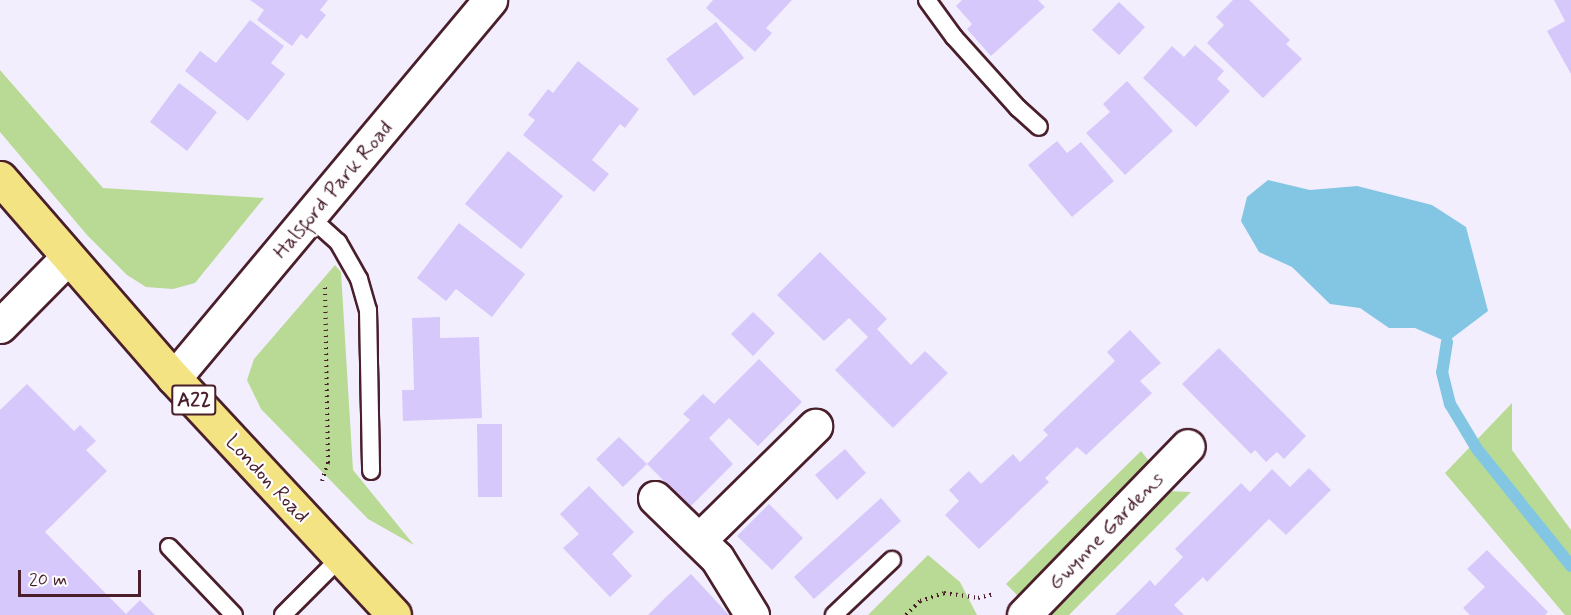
<!DOCTYPE html>
<html>
<head>
<meta charset="utf-8">
<style>
	body { margin:0 }
	#map { position:relative; width:1571px; height:615px; overflow:hidden; background:#f3eefe; font-family:Mynerve,sans-serif }
	div>[style] { position:absolute }
	.green>* { inset:0; background:#b9da94 }
	.water>* { inset:0; background:#82c6e3 }
	.stream>* { height:12px; margin:-6px; padding:0 6px; transform-origin:6px; border-radius:6px; background:#82c6e3 }
	.building>* { inset:0; background:#d6c8fb }
	.path>* { height:4px; margin-top:-2px; transform-origin:0; background:repeating-linear-gradient(90deg,#4a1f2b 0 1.5px,transparent 0 6px) }
	.roads { filter:drop-shadow(2px 0 #4a1f2b) drop-shadow(-2px 0 #4a1f2b) drop-shadow(0 2px #4a1f2b) drop-shadow(0 -2px #4a1f2b) }
	.lane>* { height:16px; margin:-8px; padding:0 8px; transform-origin:8px; border-radius:8px; background:#fff }
	.street>* { height:33px; margin:-16.5px; padding:0 16.5px; transform-origin:16.5px; border-radius:16.5px; background:#fff }
	.highway>* { height:33px; margin:-16.5px; padding:0 16.5px; transform-origin:16.5px; border-radius:16.5px; background:#f4e382 }
	span { translate:-50% -50%; white-space:nowrap; text-align:center; line-height:1.15; -webkit-text-stroke:4.5px #fff; paint-order:stroke }
	.shield-label span { padding:2px 4px; background:#fff; border:2px solid; border-radius:4px; -webkit-text-stroke-width:0 }
	.shield-label { font-size:20px; color:#4a1f2b; font-weight:700 }
	.street-label { font-size:21px; color:#4a1f2b }
	.scale { position:absolute; left:18px; top:570px; width:123px; height:27px; box-sizing:border-box; border:3px solid #4a1f2b; border-top:0; padding-left:8px; font-size:18px; line-height:21px; white-space:nowrap; color:#4a1f2b; -webkit-text-stroke:4px #fff; paint-order:stroke }
</style>
</head>
<body>
<div id="map">
	<div class="green">
		<div style="clip-path:polygon(0 70px,103px 188px,264px 198px,195px 283px,173px 289px,146px 287px,127px 275px,87px 235px,0 132px)"></div>
		<div style="clip-path:polygon(335px 265px,341px 272px,353px 470px,414px 545px,368px 519px,261px 409px,247px 380px,254px 359px)"></div>
		<div style="clip-path:polygon(1512px 403px,1512px 450px,1571px 530px,1571px 615px,1565px 615px,1445px 473px)"></div>
		<div style="clip-path:polygon(1141px 451px,1153px 466px,1019px 597px,1006px 584px)"></div>
		<div style="clip-path:polygon(1166px 491px,1191px 492px,1069px 615px,1041px 615px)"></div>
		<div style="clip-path:polygon(928px 555px,960px 582px,977px 615px,868px 615px)"></div>
	</div>
	<div class="water">
		<div style="clip-path:polygon(1268px 180px,1310px 190px,1357px 186px,1432px 205px,1466px 227px,1488px 311px,1447px 342px,1415px 328px,1389px 328px,1360px 308px,1330px 304px,1292px 267px,1259px 252px,1241px 221px,1247px 197px)"></div>
	</div>
	<div class="stream">
		<div style="left:1447px;top:342px;width:30px;rotate:99deg"></div>
		<div style="left:1442px;top:372px;width:33px;rotate:76deg"></div>
		<div style="left:1450px;top:404px;width:52px;rotate:59deg"></div>
		<div style="left:1477px;top:449px;width:150px;rotate:51.2deg"></div>
	</div>
	<div class="building">
		<div style="clip-path:polygon(250px 0,328px 0,320px 10px,326px 15px,307px 39px,301px 34px,292px 46px,257px 20px,264px 10px)"></div>
		<div style="clip-path:polygon(713px 0,792px 0,766px 28px,772px 33px,755px 52px,706px 8px)"></div>
		<div style="clip-path:polygon(962px 0,1038px 0,1045px 7px,991px 56px,967px 29px,972px 24px,956px 6px)"></div>
		<div style="clip-path:polygon(1233px 0,1249px 0,1290px 40px,1286px 44px,1302px 59px,1263px 98px,1207px 43px,1224px 25px,1216px 17px)"></div>
		<div style="clip-path:polygon(1554px 0,1571px 0,1571px 74px,1547px 31px,1565px 21px)"></div>
		<div style="clip-path:polygon(1119px 2px,1145px 27px,1119px 55px,1092px 30px)"></div>
		<div style="clip-path:polygon(250px 20px,284px 46px,271px 63px,285px 74px,248px 121px,185px 71px,200px 51px,216px 63px)"></div>
		<div style="clip-path:polygon(716px 22px,744px 58px,694px 96px,666px 59px)"></div>
		<div style="clip-path:polygon(1195px 45px,1224px 71px,1217px 79px,1230px 91px,1196px 127px,1143px 78px,1172px 46px,1184px 57px)"></div>
		<div style="clip-path:polygon(578px 61px,639px 109px,625px 128px,620px 124px,592px 160px,609px 174px,594px 192px,523px 135px,535px 120px,528px 115px,548px 89px,553px 93px)"></div>
		<div style="clip-path:polygon(1127px 81px,1173px 131px,1125px 175px,1086px 133px,1110px 112px,1103px 104px)"></div>
		<div style="clip-path:polygon(179px 83px,217px 112px,187px 151px,150px 122px)"></div>
		<div style="clip-path:polygon(1057px 141px,1067px 153px,1081px 142px,1114px 181px,1072px 217px,1028px 165px)"></div>
		<div style="clip-path:polygon(508px 151px,563px 196px,521px 249px,465px 204px)"></div>
		<div style="clip-path:polygon(459px 223px,525px 274px,492px 317px,456px 289px,446px 301px,417px 278px)"></div>
		<div style="clip-path:polygon(820px 252px,887px 319px,877px 329px,911px 365px,925px 351px,948px 373px,893px 428px,835px 370px,868px 337px,849px 318px,824px 341px,777px 295px)"></div>
		<div style="clip-path:polygon(753px 312px,775px 333px,753px 356px,731px 334px)"></div>
		<div style="clip-path:polygon(440px 317px,440px 338px,479px 337px,482px 418px,403px 421px,402px 390px,414px 390px,412px 318px)"></div>
		<div style="clip-path:polygon(1130px 330px,1161px 363px,1140px 381px,1152px 393px,1086px 455px,1077px 447px,1045px 478px,1049px 482px,979px 549px,945px 515px,959px 501px,949px 490px,969px 471px,981px 484px,1013px 454px,1020px 462px,1048px 435px,1043px 430px,1115px 361px,1107px 352px)"></div>
		<div style="clip-path:polygon(1219px 348px,1306px 436px,1284px 459px,1277px 452px,1266px 462px,1255px 450px,1251px 454px,1182px 384px)"></div>
		<div style="clip-path:polygon(759px 359px,802px 402px,758px 446px,729px 418px,709px 438px,733px 464px,690px 507px,647px 464px,623px 487px,596px 459px,619px 437px,647px 464px,690px 420px,683px 414px,703px 394px,714px 404px)"></div>
		<div style="clip-path:polygon(27px 384px,74px 431px,80px 425px,96px 441px,86px 450px,107px 471px,45px 532px,126px 614px,140px 600px,155px 615px,0 615px,0 410px)"></div>
		<div style="clip-path:polygon(477px 424px,502px 424px,502px 497px,478px 497px)"></div>
		<div style="clip-path:polygon(845px 449px,866px 473px,837px 500px,815px 475px)"></div>
		<div style="clip-path:polygon(1309px 468px,1331px 490px,1286px 535px,1269px 519px,1207px 582px,1203px 577px,1174px 605px,1184px 615px,1115px 615px,1150px 580px,1155px 586px,1183px 557px,1175px 549px,1241px 483px,1250px 492px,1272px 469px,1290px 487px)"></div>
		<div style="clip-path:polygon(589px 486px,634px 532px,612px 554px,632px 576px,610px 597px,563px 548px,579px 534px,560px 514px)"></div>
		<div style="clip-path:polygon(881px 498px,901px 521px,814px 599px,794px 577px)"></div>
		<div style="clip-path:polygon(769px 504px,803px 538px,772px 570px,737px 536px)"></div>
		<div style="clip-path:polygon(1487px 550px,1548px 612px,1545px 615px,1470px 615px,1463px 608px,1485px 587px,1467px 569px)"></div>
		<div style="clip-path:polygon(691px 574px,729px 615px,648px 615px,665px 598px)"></div>
	</div>
	<div class="path">
		<div style="left:322px;top:481px;width:19px;rotate:-72deg"></div>
		<div style="left:328px;top:463px;width:180px;rotate:-91deg"></div>
		<div style="left:906px;top:615px;width:20px;rotate:-45deg"></div>
		<div style="left:920px;top:601px;width:25px;rotate:-18deg"></div>
		<div style="left:944px;top:593px;width:34px;rotate:8deg"></div>
		<div style="left:978px;top:598px;width:16px;rotate:-14deg"></div>
	</div>
	<div class="roads">
		<div class="lane">
			<div style="left:927px;top:0;width:46px;rotate:53.9deg"></div>
			<div style="left:954px;top:37px;width:96px;rotate:48deg"></div>
			<div style="left:1018px;top:108px;width:28px;rotate:42deg"></div>
			<div style="left:310px;top:217px;width:38px;rotate:42deg"></div>
			<div style="left:338px;top:242px;width:43px;rotate:60.4deg"></div>
			<div style="left:359px;top:279px;width:32px;rotate:74deg"></div>
			<div style="left:368px;top:310px;width:161px;rotate:88.9deg"></div>
			<div style="left:169px;top:547px;width:94px;rotate:46.3deg"></div>
			<div style="left:283px;top:615px;width:81px;rotate:-45deg"></div>
			<div style="left:834px;top:615px;width:80px;rotate:-43.5deg"></div>
		</div>
		<div class="street">
			<div style="left:0;top:326px;width:95px;rotate:-45.4deg"></div>
			<div style="left:174px;top:378px;width:493px;rotate:-50.1deg"></div>
			<div style="left:655px;top:498px;width:86px;rotate:44.1deg"></div>
			<div style="left:717px;top:558px;width:67px;rotate:58.4deg"></div>
			<div style="left:699px;top:540px;width:163px;rotate:-44.5deg"></div>
			<div style="left:1024px;top:615px;width:235px;rotate:-45.9deg"></div>
		</div>
		<div class="highway">
			<div style="left:0;top:178px;width:265px;rotate:49deg"></div>
			<div style="left:174px;top:378px;width:323px;rotate:47.1deg"></div>
		</div>
	</div>
	<div class="shield-label">
		<span style="left:194px;top:400px">A22</span>
	</div>
	<div class="street-label">
		<span style="left:333px;top:190px;rotate:-50deg">Halsford Park Road</span>
		<span style="left:267px;top:479px;rotate:47deg">London Road</span>
		<span style="left:1106px;top:531px;rotate:-46deg">Gwynne Gardens</span>
	</div>
	<div class="scale">20 m</div>
</div>
</body>
</html>
